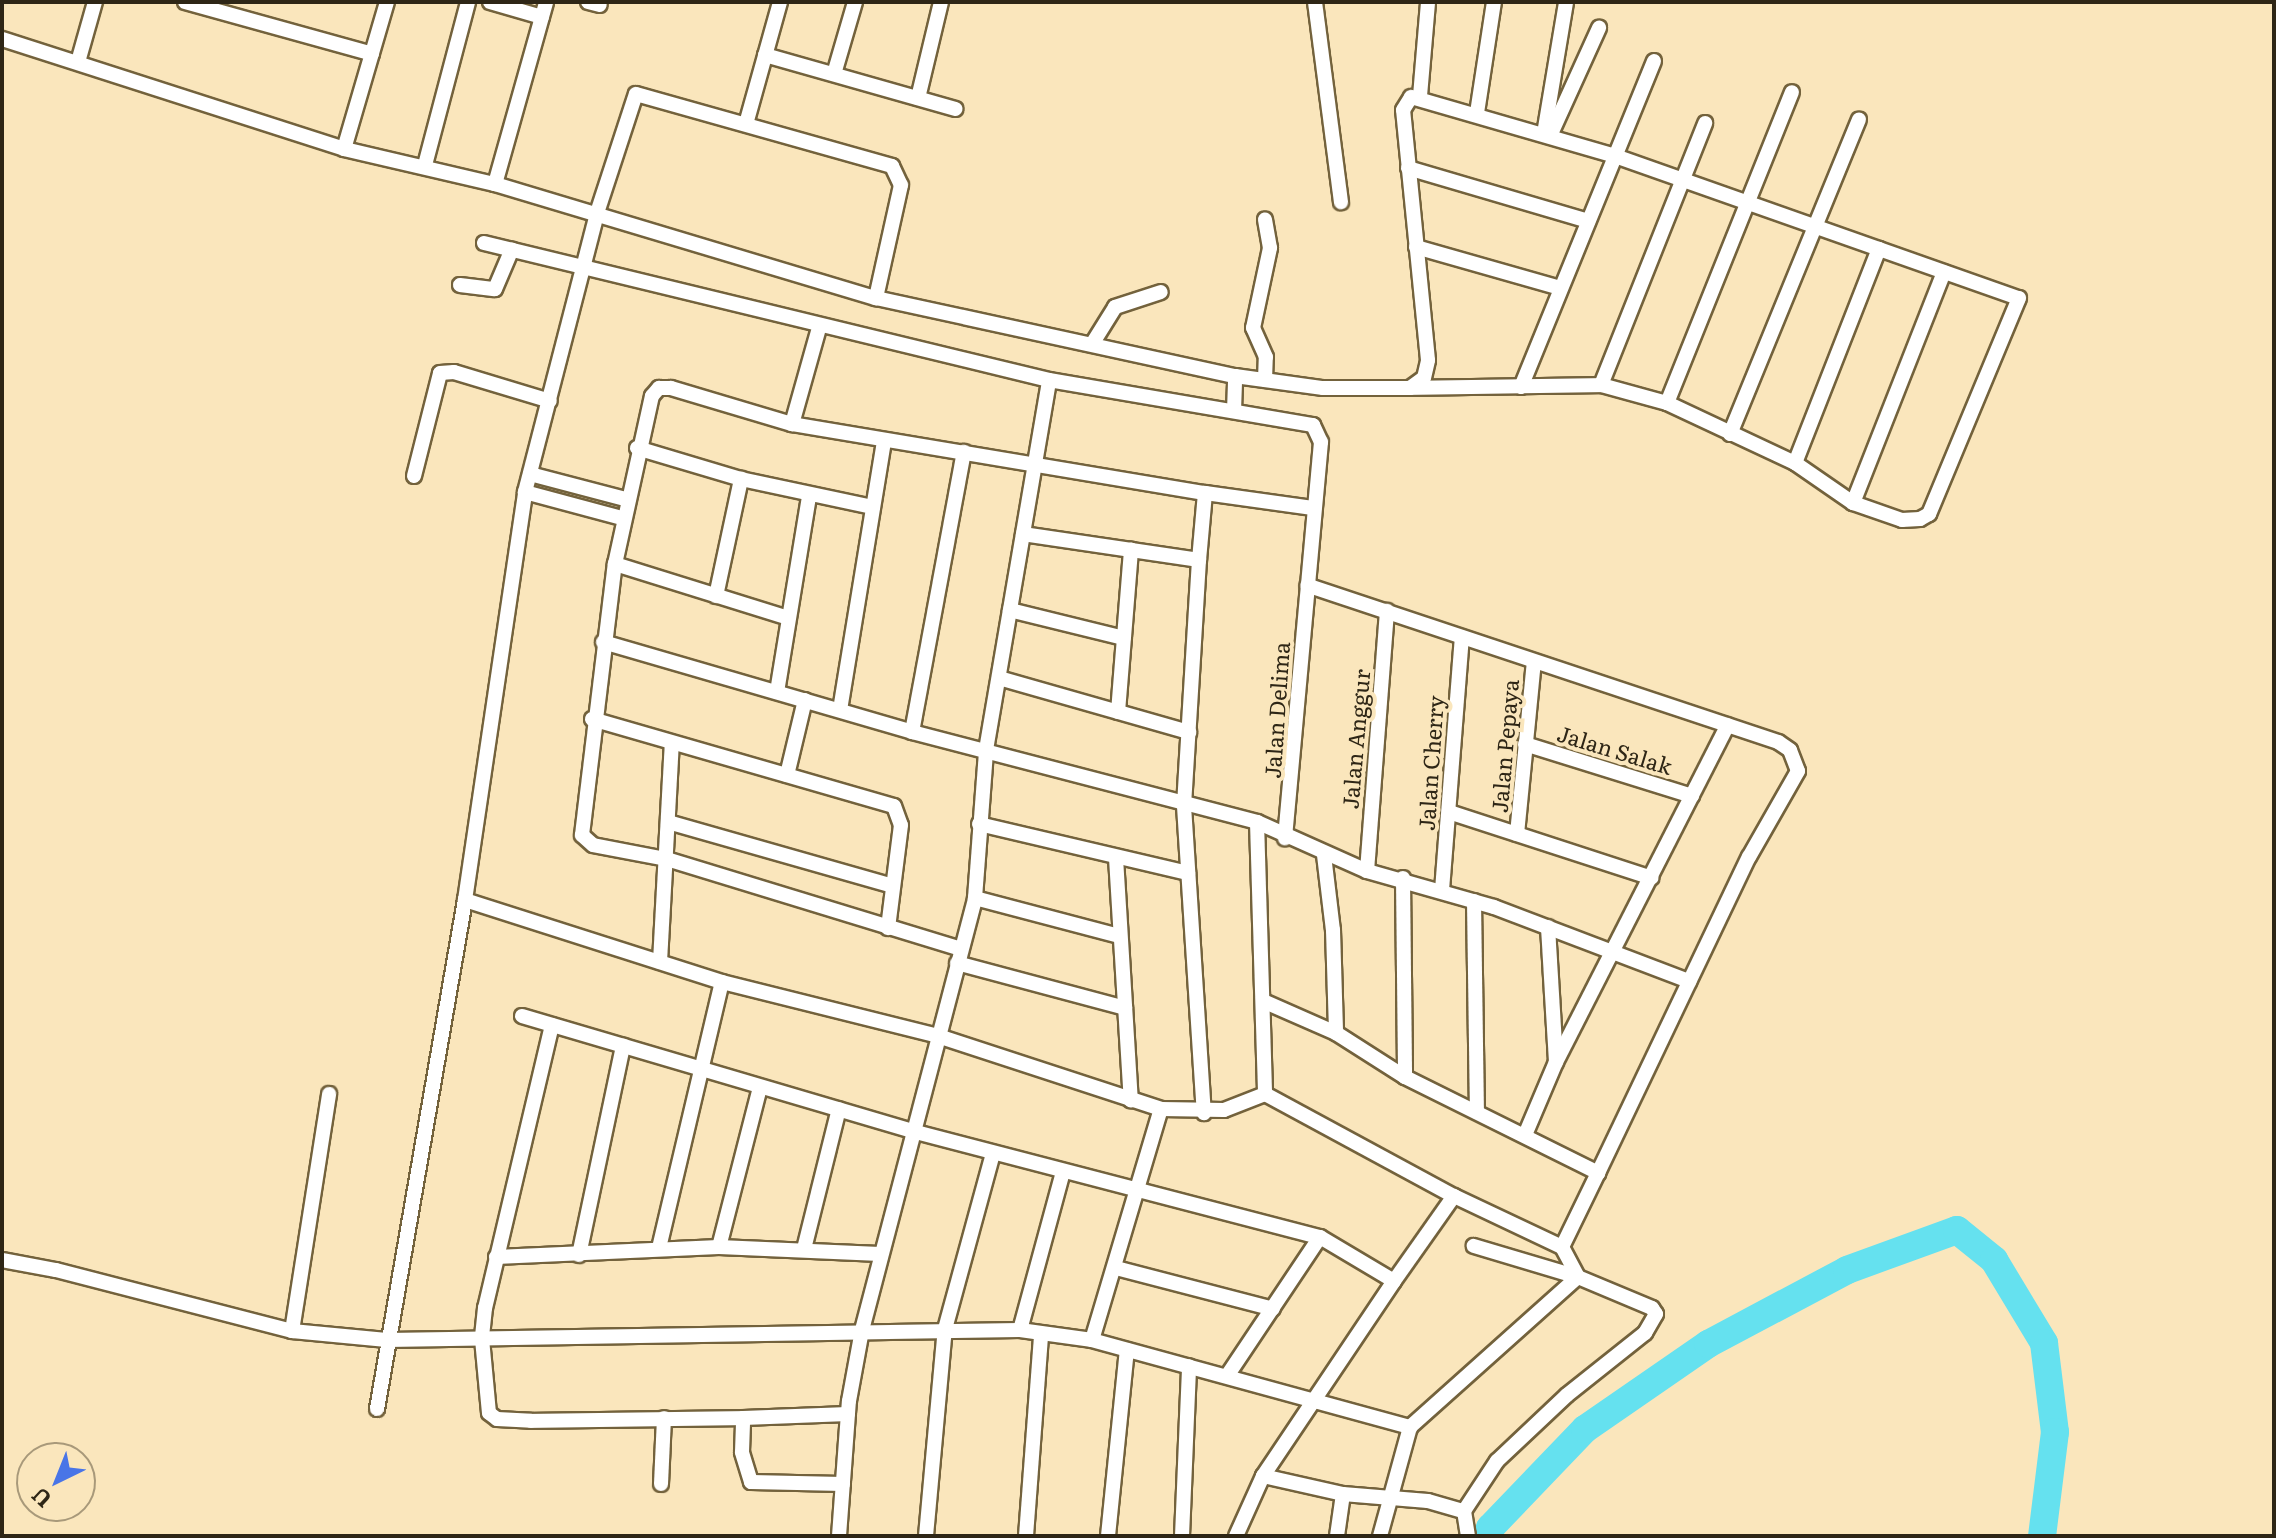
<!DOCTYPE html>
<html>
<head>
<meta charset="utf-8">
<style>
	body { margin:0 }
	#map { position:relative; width:2276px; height:1538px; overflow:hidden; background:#fae6bc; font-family:Literata,serif }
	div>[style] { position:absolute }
	.river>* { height:28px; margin:-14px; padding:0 14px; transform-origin:14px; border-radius:14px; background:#65e1ef }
	.roads { filter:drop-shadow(2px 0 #73623c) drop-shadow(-2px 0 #73623c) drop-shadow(0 2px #73623c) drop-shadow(0 -2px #73623c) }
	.street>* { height:14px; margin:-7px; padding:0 7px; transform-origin:7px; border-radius:7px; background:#fff }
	span { translate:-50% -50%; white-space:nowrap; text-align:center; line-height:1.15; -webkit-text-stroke:8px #fae6bc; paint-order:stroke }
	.street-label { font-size:22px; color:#2e2616 }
	.frame { position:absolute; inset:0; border:4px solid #2e2616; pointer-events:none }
	.north { position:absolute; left:16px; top:1442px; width:80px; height:80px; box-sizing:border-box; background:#fae6bc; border:2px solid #a8997a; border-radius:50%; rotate:223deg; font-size:22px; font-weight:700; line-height:32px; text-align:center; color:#2e2616 }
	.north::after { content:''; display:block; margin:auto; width:28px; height:36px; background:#4975e7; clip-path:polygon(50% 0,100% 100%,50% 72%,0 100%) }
</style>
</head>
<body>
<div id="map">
	<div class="river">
		<div style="left:1490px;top:1536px;width:8px;rotate:-90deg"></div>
		<div style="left:1490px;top:1528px;width:137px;rotate:-46.2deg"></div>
		<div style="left:1585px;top:1429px;width:150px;rotate:-34.6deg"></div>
		<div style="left:1708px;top:1344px;width:157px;rotate:-28deg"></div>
		<div style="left:1847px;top:1270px;width:117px;rotate:-20deg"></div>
		<div style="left:1957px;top:1230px;width:48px;rotate:39deg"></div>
		<div style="left:1994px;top:1260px;width:97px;rotate:58.9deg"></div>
		<div style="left:2044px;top:1343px;width:90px;rotate:83deg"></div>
		<div style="left:2055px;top:1432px;width:105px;rotate:97.1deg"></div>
	</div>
	<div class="roads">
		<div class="street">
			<div style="left:185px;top:2px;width:194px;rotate:15.5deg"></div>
			<div style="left:490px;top:2px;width:54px;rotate:16.1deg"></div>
			<div style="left:588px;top:2px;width:12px;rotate:14deg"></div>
			<div style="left:1315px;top:2px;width:202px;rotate:82.6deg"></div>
			<div style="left:2px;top:39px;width:359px;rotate:17.8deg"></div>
			<div style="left:344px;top:149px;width:155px;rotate:13.1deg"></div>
			<div style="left:495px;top:184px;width:398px;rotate:16.7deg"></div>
			<div style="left:876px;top:298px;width:367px;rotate:12.3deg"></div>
			<div style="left:1235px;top:376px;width:89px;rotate:7.8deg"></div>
			<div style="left:1323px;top:388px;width:87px"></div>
			<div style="left:1410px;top:388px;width:17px;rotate:-36deg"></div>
			<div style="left:1424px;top:378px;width:18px;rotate:-77deg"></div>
			<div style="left:1428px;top:360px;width:251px;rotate:-95.7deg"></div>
			<div style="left:1403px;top:110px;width:15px;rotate:-58deg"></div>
			<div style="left:1411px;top:97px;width:212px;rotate:16.1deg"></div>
			<div style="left:1615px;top:156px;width:428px;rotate:19.4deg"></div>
			<div style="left:2019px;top:298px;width:234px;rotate:112.6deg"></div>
			<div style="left:1929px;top:514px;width:10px;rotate:151deg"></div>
			<div style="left:1920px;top:519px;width:18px;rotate:177deg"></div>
			<div style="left:1902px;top:520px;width:52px;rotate:-160.9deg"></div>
			<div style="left:1853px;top:503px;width:70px;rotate:-145.4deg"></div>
			<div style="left:1795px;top:463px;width:141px;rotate:-154.9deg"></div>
			<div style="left:1667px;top:403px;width:68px;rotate:-164.7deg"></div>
			<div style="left:1601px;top:385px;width:191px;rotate:179.1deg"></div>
			<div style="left:765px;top:55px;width:198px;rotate:15.8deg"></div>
			<div style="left:78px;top:62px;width:62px;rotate:-74.2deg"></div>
			<div style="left:834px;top:74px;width:75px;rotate:-73.7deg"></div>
			<div style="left:1420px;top:96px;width:94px;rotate:-85.1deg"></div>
			<div style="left:918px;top:98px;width:99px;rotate:-76.5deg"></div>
			<div style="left:1477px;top:113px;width:112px;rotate:-81.3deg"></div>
			<div style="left:746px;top:124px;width:127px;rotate:-74.4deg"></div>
			<div style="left:1544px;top:134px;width:134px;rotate:-80.5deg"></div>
			<div style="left:1550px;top:136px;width:119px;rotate:-65.6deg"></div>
			<div style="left:344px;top:149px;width:153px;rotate:-73.7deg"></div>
			<div style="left:425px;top:165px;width:169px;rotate:-75.2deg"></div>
			<div style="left:1408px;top:168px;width:188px;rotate:16.4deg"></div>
			<div style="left:495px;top:184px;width:189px;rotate:-74.3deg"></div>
			<div style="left:484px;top:243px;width:581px;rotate:13.63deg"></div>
			<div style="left:1049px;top:380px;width:268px;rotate:9.7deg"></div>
			<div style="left:1313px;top:425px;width:19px;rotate:65deg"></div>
			<div style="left:1321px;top:442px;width:398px;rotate:95.2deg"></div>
			<div style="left:1416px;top:247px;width:150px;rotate:15.9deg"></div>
			<div style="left:460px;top:285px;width:35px;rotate:7deg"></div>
			<div style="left:495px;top:289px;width:43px;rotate:-67deg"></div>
			<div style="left:1094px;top:341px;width:40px;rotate:-58deg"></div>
			<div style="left:1115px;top:307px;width:48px;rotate:-18.1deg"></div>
			<div style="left:1265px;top:380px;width:23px;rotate:-88deg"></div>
			<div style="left:1266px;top:357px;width:32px;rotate:-114deg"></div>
			<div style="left:1253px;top:328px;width:82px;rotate:-78deg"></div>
			<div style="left:1270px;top:248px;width:29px;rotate:-100deg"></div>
			<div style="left:1601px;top:385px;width:282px;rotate:-68.3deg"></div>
			<div style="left:1521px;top:387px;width:352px;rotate:-67.8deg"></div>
			<div style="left:1667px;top:403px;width:335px;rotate:-68.1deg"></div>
			<div style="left:1234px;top:411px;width:35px;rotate:-88deg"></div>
			<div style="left:792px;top:424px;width:100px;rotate:-74.3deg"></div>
			<div style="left:1730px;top:434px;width:340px;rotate:-67.7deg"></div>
			<div style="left:637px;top:448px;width:109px;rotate:16.6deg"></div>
			<div style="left:741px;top:479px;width:135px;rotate:12deg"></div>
			<div style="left:1795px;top:463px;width:230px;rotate:-68.6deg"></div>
			<div style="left:530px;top:474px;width:98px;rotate:14.7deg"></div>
			<div style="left:414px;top:476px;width:106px;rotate:-75.8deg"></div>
			<div style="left:440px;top:373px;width:14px;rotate:-4deg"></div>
			<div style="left:454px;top:372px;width:100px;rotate:16.8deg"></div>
			<div style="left:525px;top:492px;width:100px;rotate:15deg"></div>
			<div style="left:1205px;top:493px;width:109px;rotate:7.9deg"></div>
			<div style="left:1853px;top:503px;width:248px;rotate:-68.5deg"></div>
			<div style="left:1023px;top:534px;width:178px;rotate:8.4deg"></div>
			<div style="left:1199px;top:560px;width:246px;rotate:93.5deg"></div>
			<div style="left:1184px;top:806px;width:308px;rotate:86.3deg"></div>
			<div style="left:615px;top:564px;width:181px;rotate:17.3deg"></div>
			<div style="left:716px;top:596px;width:120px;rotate:-77.9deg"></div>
			<div style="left:1010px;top:610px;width:117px;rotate:13.8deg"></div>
			<div style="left:603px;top:642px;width:322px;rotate:16.2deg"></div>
			<div style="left:912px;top:732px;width:357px;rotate:14.6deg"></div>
			<div style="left:1257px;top:822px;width:120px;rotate:24deg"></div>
			<div style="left:1367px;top:871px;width:132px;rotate:15.8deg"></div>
			<div style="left:1494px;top:907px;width:209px;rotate:20.8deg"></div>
			<div style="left:999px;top:678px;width:198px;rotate:15.9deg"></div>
			<div style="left:777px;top:692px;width:199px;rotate:-80.7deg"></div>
			<div style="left:840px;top:710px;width:273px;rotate:-80.7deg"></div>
			<div style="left:1118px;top:712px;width:163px;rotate:-85.4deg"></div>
			<div style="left:592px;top:719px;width:314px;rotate:16.1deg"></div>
			<div style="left:894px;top:806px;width:20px;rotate:70deg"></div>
			<div style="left:901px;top:825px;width:104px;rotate:97.2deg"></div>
			<div style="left:912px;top:732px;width:285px;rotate:-79.5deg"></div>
			<div style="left:1525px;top:744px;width:175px;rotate:17.3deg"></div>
			<div style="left:787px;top:775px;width:77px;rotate:-76.5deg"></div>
			<div style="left:1449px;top:812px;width:213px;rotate:18deg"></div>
			<div style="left:668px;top:822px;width:234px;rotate:15.9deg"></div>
			<div style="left:1257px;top:822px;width:272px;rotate:88.3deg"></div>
			<div style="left:979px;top:824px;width:215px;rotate:13.2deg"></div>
			<div style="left:1517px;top:834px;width:173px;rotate:-84.4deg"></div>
			<div style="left:1324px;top:855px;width:76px;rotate:83.2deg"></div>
			<div style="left:1333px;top:930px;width:103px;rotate:88.3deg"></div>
			<div style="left:1116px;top:858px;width:243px;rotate:86.5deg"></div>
			<div style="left:1367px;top:871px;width:261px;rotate:-85.6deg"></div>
			<div style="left:1403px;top:878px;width:199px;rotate:89.4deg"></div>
			<div style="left:1442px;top:890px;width:253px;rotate:-85.5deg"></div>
			<div style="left:975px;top:898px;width:149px;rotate:14.8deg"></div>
			<div style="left:465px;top:900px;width:270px;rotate:17.7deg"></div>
			<div style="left:722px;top:982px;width:223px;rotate:14deg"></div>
			<div style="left:938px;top:1036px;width:235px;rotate:18.1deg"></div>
			<div style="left:1161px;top:1109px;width:63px;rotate:0.9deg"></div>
			<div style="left:1224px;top:1110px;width:44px;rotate:-21.3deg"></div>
			<div style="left:1265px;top:1094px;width:215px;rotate:28.4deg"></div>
			<div style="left:1454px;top:1196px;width:119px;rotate:25.3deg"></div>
			<div style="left:1562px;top:1247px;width:82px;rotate:-64.1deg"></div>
			<div style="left:1474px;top:901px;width:211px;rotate:89.2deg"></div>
			<div style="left:1548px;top:927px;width:135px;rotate:86.6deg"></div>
			<div style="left:961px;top:949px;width:308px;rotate:-163deg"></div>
			<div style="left:666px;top:859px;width:74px;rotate:-169.1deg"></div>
			<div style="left:593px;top:845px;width:15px;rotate:-138deg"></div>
			<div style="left:582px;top:835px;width:273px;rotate:-83.1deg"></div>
			<div style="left:615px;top:564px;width:172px;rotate:-77.6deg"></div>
			<div style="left:652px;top:396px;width:11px;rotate:-49deg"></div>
			<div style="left:659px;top:388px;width:12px"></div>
			<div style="left:671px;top:388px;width:126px;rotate:16.6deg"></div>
			<div style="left:792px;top:424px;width:419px;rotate:9.5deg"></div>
			<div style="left:1205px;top:493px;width:67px;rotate:95.1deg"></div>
			<div style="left:660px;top:962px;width:219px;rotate:-86.9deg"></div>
			<div style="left:957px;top:963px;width:174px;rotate:15deg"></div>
			<div style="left:1263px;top:1001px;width:80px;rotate:23.7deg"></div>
			<div style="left:1336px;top:1033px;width:82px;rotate:32.5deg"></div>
			<div style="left:1405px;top:1077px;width:216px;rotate:26.4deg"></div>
			<div style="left:1598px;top:1173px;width:350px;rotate:-64.5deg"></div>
			<div style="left:1749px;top:857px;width:99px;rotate:-60.3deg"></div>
			<div style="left:1798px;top:771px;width:22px;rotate:-111deg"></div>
			<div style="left:1790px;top:750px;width:14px;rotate:-146deg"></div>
			<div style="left:1778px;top:742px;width:496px;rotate:-161.6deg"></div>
			<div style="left:522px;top:1016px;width:407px;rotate:16.4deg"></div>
			<div style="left:912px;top:1131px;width:422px;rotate:14.6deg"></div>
			<div style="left:1320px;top:1237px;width:86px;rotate:30.7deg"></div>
			<div style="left:1394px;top:1281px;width:235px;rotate:123.9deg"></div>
			<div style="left:1263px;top:1476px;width:66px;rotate:114.2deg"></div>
			<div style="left:552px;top:1025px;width:291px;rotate:103.3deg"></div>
			<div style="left:485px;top:1308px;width:31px;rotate:96deg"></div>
			<div style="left:482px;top:1339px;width:74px;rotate:84.6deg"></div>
			<div style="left:489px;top:1413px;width:10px;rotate:37deg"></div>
			<div style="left:497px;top:1419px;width:34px;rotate:3deg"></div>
			<div style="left:531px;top:1421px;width:212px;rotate:-0.8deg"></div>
			<div style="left:1525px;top:1135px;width:79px;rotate:-67deg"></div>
			<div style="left:1556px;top:1062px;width:378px;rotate:-63deg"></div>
			<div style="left:719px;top:1247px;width:165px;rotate:-75.6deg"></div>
			<div style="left:659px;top:1248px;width:273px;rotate:-76.7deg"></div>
			<div style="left:804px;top:1249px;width:144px;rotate:-76deg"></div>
			<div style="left:579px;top:1255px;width:214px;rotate:-78.1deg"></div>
			<div style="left:496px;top:1257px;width:223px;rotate:-2.6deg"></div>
			<div style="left:719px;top:1247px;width:161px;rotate:2.5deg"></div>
			<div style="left:2px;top:1260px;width:55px;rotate:10.5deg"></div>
			<div style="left:56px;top:1270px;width:244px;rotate:14.5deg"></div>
			<div style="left:292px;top:1331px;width:95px;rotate:5.4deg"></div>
			<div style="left:387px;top:1340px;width:633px;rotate:-0.91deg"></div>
			<div style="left:1020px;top:1330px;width:73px;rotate:7.9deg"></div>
			<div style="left:1092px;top:1340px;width:330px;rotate:15.3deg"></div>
			<div style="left:1116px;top:1268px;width:162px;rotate:14.6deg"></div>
			<div style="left:1394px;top:1281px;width:104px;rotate:-54.8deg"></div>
			<div style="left:1020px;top:1330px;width:164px;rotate:-74.8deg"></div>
			<div style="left:292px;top:1331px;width:240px;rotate:-81.1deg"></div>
			<div style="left:1092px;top:1340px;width:241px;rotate:-73.4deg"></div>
			<div style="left:1227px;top:1376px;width:167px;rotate:-56.2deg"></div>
			<div style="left:377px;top:1409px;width:517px;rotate:-80.19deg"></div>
			<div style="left:465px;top:900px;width:412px;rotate:-81.6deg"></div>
			<div style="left:525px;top:492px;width:288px;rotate:-75.5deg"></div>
			<div style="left:597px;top:213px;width:125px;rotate:-71.9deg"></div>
			<div style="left:636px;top:94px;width:266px;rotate:15.7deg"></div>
			<div style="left:892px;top:166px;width:21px;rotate:65deg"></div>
			<div style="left:901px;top:185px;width:116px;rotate:102.5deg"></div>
			<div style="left:1263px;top:1476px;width:82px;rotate:12.7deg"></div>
			<div style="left:1343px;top:1494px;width:85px;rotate:4.7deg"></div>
			<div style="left:1428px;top:1501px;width:37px;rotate:16deg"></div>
			<div style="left:1464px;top:1511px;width:25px;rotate:81deg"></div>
			<div style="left:661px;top:1484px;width:66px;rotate:-87.4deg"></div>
			<div style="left:843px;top:1484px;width:92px;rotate:-178.8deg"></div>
			<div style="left:751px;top:1482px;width:31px;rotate:-107deg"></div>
			<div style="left:742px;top:1452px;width:34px;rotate:-88deg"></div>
			<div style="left:743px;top:1418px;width:105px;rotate:-2.2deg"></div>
			<div style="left:1464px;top:1511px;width:60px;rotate:-56.6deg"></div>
			<div style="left:1497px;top:1461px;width:96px;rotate:-43.3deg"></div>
			<div style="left:1567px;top:1395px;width:100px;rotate:-38.5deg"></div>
			<div style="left:1645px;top:1333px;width:22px;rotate:-60deg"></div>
			<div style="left:1656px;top:1314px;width:7px;rotate:-124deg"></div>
			<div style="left:1652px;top:1308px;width:80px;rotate:-157.3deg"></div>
			<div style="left:1578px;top:1277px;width:109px;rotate:-163.4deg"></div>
			<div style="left:839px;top:1536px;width:135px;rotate:-85.8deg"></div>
			<div style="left:849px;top:1401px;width:72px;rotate:-79.6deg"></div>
			<div style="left:862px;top:1330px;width:447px;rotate:-75.3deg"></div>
			<div style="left:975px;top:898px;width:148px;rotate:-85.7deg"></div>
			<div style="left:986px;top:750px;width:375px;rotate:-80.3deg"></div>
			<div style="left:926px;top:1536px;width:208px;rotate:-84.8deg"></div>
			<div style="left:945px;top:1329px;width:182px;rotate:-74.7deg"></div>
			<div style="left:1026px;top:1536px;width:202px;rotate:-85.7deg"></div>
			<div style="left:1108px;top:1536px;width:187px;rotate:-84.2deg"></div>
			<div style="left:1182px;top:1536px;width:170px;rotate:-87.6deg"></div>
			<div style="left:1337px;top:1536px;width:42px;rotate:-81.9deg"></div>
			<div style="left:1380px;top:1536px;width:113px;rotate:-74.6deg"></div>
			<div style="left:1410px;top:1427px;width:225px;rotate:-41.8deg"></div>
			<div style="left:1578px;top:1277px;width:34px;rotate:-118deg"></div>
		</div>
	</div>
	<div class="street-label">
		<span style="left:1276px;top:710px;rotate:-86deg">Jalan Delima</span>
		<span style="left:1355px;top:739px;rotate:-85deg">Jalan Anggur</span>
		<span style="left:1504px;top:746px;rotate:-85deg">Jalan Pepaya</span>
		<span style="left:1615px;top:749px;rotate:17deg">Jalan Salak</span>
		<span style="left:1430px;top:763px;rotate:-86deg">Jalan Cherry</span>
	</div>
	<div class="frame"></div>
	<div class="north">U</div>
</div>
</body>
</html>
